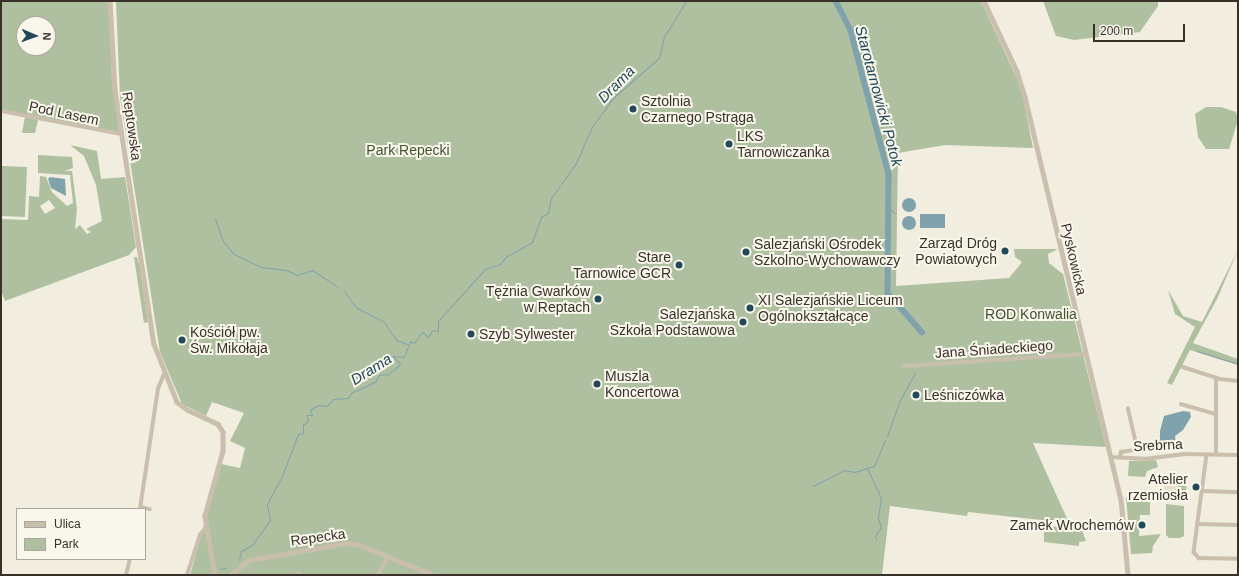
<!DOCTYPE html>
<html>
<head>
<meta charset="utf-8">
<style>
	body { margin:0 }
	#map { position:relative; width:1239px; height:576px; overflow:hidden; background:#f1eddf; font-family:Arial,sans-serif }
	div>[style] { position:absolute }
	.green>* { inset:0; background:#afc0a0 }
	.plaza>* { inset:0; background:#e8e0c8 }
	.round { border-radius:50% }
	.water>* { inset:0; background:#80a2ad }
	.stream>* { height:1px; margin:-0.5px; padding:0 0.5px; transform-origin:0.5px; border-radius:0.5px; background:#80a2ad }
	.river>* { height:5.5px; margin:-2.75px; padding:0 2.75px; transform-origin:2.75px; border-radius:2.75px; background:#80a2ad }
	.minor>* { height:3.5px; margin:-1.75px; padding:0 1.75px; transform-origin:1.75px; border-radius:1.75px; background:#c9bfac }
	.tertiary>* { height:4.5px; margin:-2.25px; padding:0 2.25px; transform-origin:2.25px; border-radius:2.25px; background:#c9bfac }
	.dots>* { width:11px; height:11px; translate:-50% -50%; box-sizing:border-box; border:2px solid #f9f6ec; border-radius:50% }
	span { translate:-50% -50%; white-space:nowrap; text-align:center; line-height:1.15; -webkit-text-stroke:4px #f9f6ec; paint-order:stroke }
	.poi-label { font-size:14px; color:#38312a }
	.left { translate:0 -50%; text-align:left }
	.right { translate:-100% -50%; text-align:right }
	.street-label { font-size:14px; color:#38312a }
	.park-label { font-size:14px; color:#405430 }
	.water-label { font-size:15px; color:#224957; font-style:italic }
	.frame { position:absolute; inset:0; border:2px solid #38312a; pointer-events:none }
	.legend { position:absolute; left:16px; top:508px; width:130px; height:52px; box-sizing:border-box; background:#f9f6ec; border:1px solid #aca79e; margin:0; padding:5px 7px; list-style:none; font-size:12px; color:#38312a }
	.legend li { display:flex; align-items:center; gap:8px; height:20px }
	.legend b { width:20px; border:1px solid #aca79e }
	.north { position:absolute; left:16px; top:16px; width:40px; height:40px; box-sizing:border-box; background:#f9f6ec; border:1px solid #aca79e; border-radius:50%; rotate:92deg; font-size:11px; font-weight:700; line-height:16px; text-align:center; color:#38312a }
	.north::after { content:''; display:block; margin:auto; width:14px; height:18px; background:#224957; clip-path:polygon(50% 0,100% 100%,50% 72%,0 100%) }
	.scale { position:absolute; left:1093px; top:24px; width:92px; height:18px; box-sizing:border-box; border:2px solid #38312a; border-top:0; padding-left:5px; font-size:12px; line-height:14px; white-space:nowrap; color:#38312a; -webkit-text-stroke:3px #f9f6ec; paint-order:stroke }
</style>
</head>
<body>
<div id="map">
	<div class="green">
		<div style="clip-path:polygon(evenodd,1px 1px,109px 1px,112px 81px,120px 132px,1px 111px,1px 1px,24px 24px,48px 24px,48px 48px,24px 48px,24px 24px)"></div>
		<div style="clip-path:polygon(116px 1px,981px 1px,1021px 87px,1033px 148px,945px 145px,898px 153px,896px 286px,1009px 278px,1022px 262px,1015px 257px,1014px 249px,1058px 249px,1048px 254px,1049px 263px,1063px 274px,1106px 447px,1033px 443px,1069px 523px,968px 512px,967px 516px,890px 506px,882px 575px,190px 575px,221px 464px,240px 468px,245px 448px,230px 441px,244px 413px,212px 402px,206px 416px,182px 404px,160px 352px,120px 97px)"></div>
		<div style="clip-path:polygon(1043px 1px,1158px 1px,1158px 6px,1140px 32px,1074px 40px,1056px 36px)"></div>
		<div style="clip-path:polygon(1206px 107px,1221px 107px,1236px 112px,1238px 120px,1229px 149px,1206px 149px,1198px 137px,1195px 114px)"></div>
		<div style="clip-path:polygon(25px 117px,38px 120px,35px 133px,22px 133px)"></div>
		<div style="clip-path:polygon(evenodd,70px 145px,97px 151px,101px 179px,125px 177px,136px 247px,129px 255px,5px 301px,1px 290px,1px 219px,28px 220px,29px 196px,39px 197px,40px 176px,46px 177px,52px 192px,67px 206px,73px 203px,70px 175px,38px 173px,38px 155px,72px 157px,73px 168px,65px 171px,72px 171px,77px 209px,75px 229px,80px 225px,87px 234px,91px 232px,86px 229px,102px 221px,96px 185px,84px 156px,70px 145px,49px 200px,55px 208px,45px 214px,40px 206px,49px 200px)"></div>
		<div style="clip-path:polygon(2px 166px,27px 167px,25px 217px,1px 216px)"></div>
		<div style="clip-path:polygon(1238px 250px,1217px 299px,1193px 343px,1238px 359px,1238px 365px,1190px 350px,1172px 385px,1167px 383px,1195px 327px,1175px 314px,1168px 290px,1183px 316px,1202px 322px)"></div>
		<div style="clip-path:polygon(134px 257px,137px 257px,140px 268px,148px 322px,144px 323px)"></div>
		<div style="clip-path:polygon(1156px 460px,1158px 467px,1147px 471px,1145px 477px,1128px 476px,1129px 461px)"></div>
		<div style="clip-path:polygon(1172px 475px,1183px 475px,1187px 480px,1186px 492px,1180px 501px,1165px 499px,1174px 498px,1176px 482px,1169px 482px)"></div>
		<div style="clip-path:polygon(1126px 497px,1150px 502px,1150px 515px,1140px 515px,1139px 536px,1161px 534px,1153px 546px,1152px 553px,1131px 554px)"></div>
		<div style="clip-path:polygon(1166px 504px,1184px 506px,1184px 536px,1180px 538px,1169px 538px,1166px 535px)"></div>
		<div style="clip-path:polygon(1044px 526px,1081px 528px,1086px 541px,1079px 542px,1079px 546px,1044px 542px)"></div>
	</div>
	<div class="plaza">
		<div class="round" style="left:1163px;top:482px;width:16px;height:16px"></div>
	</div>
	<div class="water">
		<div style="clip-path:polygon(50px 177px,65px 179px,66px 196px,51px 188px,48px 179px)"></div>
		<div class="round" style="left:902px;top:198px;width:14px;height:14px"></div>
		<div style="clip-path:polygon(920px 214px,945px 214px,945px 228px,920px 228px)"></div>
		<div class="round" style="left:902px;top:216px;width:14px;height:14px"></div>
		<div style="clip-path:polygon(1183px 411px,1190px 412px,1191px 417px,1183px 430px,1175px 436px,1176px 445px,1160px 448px,1160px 431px,1164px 416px)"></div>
	</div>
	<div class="stream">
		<div style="left:561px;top:184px;width:24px;rotate:-54deg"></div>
		<div style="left:575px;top:165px;width:42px;rotate:-65.9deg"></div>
		<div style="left:592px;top:127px;width:36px;rotate:-54deg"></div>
		<div style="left:613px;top:98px;width:61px;rotate:-41deg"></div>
		<div style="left:659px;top:58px;width:22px;rotate:-77deg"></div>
		<div style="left:664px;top:37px;width:42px;rotate:-58.6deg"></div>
		<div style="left:889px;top:208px;width:7px;rotate:45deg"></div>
		<div style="left:215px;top:219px;width:23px;rotate:70deg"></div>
		<div style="left:223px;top:241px;width:17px;rotate:50deg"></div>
		<div style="left:234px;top:254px;width:30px;rotate:26deg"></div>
		<div style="left:261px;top:267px;width:26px;rotate:7deg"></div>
		<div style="left:287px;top:270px;width:11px;rotate:27deg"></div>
		<div style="left:297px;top:275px;width:16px;rotate:-18deg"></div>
		<div style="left:312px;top:270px;width:31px;rotate:33deg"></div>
		<div style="left:344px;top:291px;width:21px;rotate:53deg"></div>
		<div style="left:357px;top:308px;width:30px;rotate:27deg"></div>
		<div style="left:384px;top:322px;width:22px;rotate:56deg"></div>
		<div style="left:396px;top:340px;width:12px;rotate:20deg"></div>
		<div style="left:1197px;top:351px;width:43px;rotate:17.6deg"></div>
		<div style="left:887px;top:436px;width:38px;rotate:-70deg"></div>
		<div style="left:900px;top:400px;width:31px;rotate:-61deg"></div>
		<div style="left:867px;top:468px;width:33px;rotate:65deg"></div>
		<div style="left:881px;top:498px;width:20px;rotate:99deg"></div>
		<div style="left:878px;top:518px;width:9px;rotate:72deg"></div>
		<div style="left:881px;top:527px;width:11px;rotate:124deg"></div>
		<div style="left:813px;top:486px;width:35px;rotate:-27deg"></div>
		<div style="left:844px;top:470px;width:11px;rotate:10deg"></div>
		<div style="left:855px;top:472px;width:20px;rotate:-18deg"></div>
		<div style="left:874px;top:466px;width:28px;rotate:-67deg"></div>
		<div style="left:876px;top:540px;width:2px;rotate:-90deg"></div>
		<div style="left:239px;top:560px;width:9px;rotate:-77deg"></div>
		<div style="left:241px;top:551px;width:13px;rotate:-29deg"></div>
		<div style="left:252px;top:545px;width:31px;rotate:-54deg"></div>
		<div style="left:270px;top:520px;width:16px;rotate:-101deg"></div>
		<div style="left:267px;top:504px;width:32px;rotate:-62deg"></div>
		<div style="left:282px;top:476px;width:45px;rotate:-69.1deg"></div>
		<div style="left:298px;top:434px;width:5px;rotate:-11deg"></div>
		<div style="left:303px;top:433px;width:8px;rotate:-90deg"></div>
		<div style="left:303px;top:425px;width:6px;rotate:-39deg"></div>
		<div style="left:308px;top:421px;width:6px;rotate:-99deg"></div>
		<div style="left:307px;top:415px;width:5px"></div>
		<div style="left:312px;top:415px;width:5px;rotate:-112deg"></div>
		<div style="left:310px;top:410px;width:9px;rotate:-32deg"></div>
		<div style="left:318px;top:405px;width:9px;rotate:6deg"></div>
		<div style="left:327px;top:406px;width:9px;rotate:-49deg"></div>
		<div style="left:333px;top:399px;width:15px;rotate:-4deg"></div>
		<div style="left:348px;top:398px;width:6px;rotate:-59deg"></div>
		<div style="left:351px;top:393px;width:26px;rotate:-25deg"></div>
		<div style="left:375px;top:382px;width:8px;rotate:-60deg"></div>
		<div style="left:379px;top:375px;width:10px;rotate:-6deg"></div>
		<div style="left:389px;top:374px;width:15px;rotate:-42deg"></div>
		<div style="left:400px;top:364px;width:11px;rotate:-131deg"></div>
		<div style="left:393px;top:356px;width:11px;rotate:5deg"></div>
		<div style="left:404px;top:357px;width:17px;rotate:-69deg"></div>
		<div style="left:410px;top:341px;width:4px;rotate:27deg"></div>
		<div style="left:414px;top:343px;width:14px;rotate:-54deg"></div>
		<div style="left:422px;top:332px;width:8px;rotate:40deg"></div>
		<div style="left:428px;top:337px;width:8px;rotate:-60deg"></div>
		<div style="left:432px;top:330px;width:6px;rotate:9deg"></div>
		<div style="left:438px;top:331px;width:10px;rotate:-90deg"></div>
		<div style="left:438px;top:321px;width:70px;rotate:-47.9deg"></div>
		<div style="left:485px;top:269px;width:16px;rotate:-18deg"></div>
		<div style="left:500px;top:264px;width:11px;rotate:-49deg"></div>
		<div style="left:507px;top:256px;width:29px;rotate:-29deg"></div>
		<div style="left:532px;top:242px;width:27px;rotate:-70deg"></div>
		<div style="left:541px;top:217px;width:8px;rotate:-30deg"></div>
		<div style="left:548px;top:213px;width:15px;rotate:-79deg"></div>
		<div style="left:551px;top:198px;width:15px;rotate:-53deg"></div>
		<div style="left:219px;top:569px;width:7px;rotate:-8deg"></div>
	</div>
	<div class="river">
		<div style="left:836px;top:1px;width:34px;rotate:63deg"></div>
		<div style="left:851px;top:31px;width:149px;rotate:75.2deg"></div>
		<div style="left:889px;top:175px;width:118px;rotate:90.5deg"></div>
		<div style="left:888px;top:293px;width:52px;rotate:48.9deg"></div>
	</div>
	<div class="minor">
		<div style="left:2px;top:111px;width:121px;rotate:10.9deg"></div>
		<div style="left:904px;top:366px;width:181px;rotate:-3.8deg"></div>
		<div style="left:1183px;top:367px;width:39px;rotate:18deg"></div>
		<div style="left:1220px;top:379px;width:18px;rotate:6deg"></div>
		<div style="left:1181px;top:404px;width:36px;rotate:16deg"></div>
		<div style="left:1207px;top:455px;width:98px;rotate:97.6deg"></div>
		<div style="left:1194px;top:552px;width:8px;rotate:50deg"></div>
		<div style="left:1199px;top:558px;width:39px;rotate:1deg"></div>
		<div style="left:1216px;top:455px;width:77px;rotate:-90deg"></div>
		<div style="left:1111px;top:457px;width:33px;rotate:3deg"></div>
		<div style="left:1144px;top:459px;width:39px;rotate:-7deg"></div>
		<div style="left:1183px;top:454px;width:55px;rotate:1deg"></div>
		<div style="left:1120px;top:457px;width:5px;rotate:-79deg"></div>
		<div style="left:1121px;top:452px;width:13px;rotate:-9deg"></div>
		<div style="left:1134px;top:450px;width:6px;rotate:-72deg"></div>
		<div style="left:1136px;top:444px;width:36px;rotate:-103deg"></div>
		<div style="left:1204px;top:491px;width:34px;rotate:2deg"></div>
		<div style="left:141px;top:507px;width:9px;rotate:13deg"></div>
		<div style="left:140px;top:509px;width:121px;rotate:-81.5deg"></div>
		<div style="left:158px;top:389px;width:18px;rotate:-68deg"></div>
		<div style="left:1197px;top:524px;width:41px;rotate:1.4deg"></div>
		<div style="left:299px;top:573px;width:3px;rotate:45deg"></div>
		<div style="left:126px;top:575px;width:16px;rotate:-76deg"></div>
		<div style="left:187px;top:575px;width:42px;rotate:-72deg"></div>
		<div style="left:200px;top:535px;width:10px;rotate:-53deg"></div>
		<div style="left:378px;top:575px;width:21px;rotate:-62deg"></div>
	</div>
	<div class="tertiary">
		<div style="left:110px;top:1px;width:89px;rotate:86.8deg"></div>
		<div style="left:115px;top:90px;width:257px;rotate:81.3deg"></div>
		<div style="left:154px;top:344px;width:62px;rotate:68.4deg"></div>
		<div style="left:177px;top:402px;width:14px;rotate:36deg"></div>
		<div style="left:188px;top:410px;width:33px;rotate:25deg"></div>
		<div style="left:218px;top:424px;width:9px;rotate:58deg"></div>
		<div style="left:223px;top:432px;width:19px;rotate:90deg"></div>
		<div style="left:223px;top:451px;width:67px;rotate:105.5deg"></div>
		<div style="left:205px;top:516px;width:60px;rotate:80.4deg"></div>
		<div style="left:984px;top:1px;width:77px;rotate:64.8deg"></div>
		<div style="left:1017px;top:71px;width:27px;rotate:73deg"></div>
		<div style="left:1025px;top:97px;width:413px;rotate:76.6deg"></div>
		<div style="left:1121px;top:499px;width:76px;rotate:84.7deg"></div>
		<div style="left:231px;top:575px;width:23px;rotate:-40deg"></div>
		<div style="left:249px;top:560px;width:99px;rotate:-9.8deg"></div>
		<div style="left:347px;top:543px;width:13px;rotate:9deg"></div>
		<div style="left:360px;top:545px;width:79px;rotate:22.3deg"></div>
	</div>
	<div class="dots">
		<div style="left:633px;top:109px;background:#224957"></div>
		<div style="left:729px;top:144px;background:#224957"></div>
		<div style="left:1005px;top:251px;background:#224957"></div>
		<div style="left:746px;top:252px;background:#224957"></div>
		<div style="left:679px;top:265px;background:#224957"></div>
		<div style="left:598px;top:299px;background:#224957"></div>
		<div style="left:750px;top:308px;background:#224957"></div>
		<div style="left:743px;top:322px;background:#224957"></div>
		<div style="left:471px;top:334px;background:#224957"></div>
		<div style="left:182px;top:340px;background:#224957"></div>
		<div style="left:597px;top:384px;background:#224957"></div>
		<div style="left:916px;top:395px;background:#224957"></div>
		<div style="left:1196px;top:487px;background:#224957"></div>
		<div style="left:1142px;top:525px;background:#224957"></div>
	</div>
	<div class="poi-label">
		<span class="left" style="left:641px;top:109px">Sztolnia<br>Czarnego Pstrąga</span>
		<span class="left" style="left:737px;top:144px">LKS<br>Tarnowiczanka</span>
		<span class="right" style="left:997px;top:251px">Zarząd Dróg<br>Powiatowych</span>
		<span class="left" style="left:754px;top:252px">Salezjański Ośrodek<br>Szkolno-Wychowawczy</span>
		<span class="right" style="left:671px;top:265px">Stare<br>Tarnowice GCR</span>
		<span class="right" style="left:590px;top:299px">Tężnia Gwarków<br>w Reptach</span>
		<span class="left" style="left:758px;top:308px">XI Salezjańskie Liceum<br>Ogólnokształcące</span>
		<span class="right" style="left:735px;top:322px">Salezjańska<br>Szkoła Podstawowa</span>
		<span class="left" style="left:190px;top:340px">Kościół pw.<br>Św. Mikołaja</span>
		<span class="left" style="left:479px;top:334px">Szyb Sylwester</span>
		<span class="left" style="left:605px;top:384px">Muszla<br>Koncertowa</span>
		<span class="left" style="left:924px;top:395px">Leśniczówka</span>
		<span class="right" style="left:1188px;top:487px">Atelier<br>rzemiosła</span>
		<span class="right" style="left:1134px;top:525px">Zamek Wrochemów</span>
	</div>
	<div class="street-label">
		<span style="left:64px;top:113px;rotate:12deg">Pod Lasem</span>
		<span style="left:132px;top:126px;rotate:82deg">Reptowska</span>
		<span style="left:1074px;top:259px;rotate:77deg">Pyskowicka</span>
		<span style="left:994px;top:349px;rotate:-4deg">Jana Śniadeckiego</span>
		<span style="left:1158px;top:445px;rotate:-3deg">Srebrna</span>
		<span style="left:318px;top:537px;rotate:-8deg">Repecka</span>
	</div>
	<div class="park-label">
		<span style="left:408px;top:150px">Park Repecki</span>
		<span style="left:1031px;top:314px">ROD Konwalia</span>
	</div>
	<div class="water-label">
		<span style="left:616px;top:84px;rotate:-45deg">Drama</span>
		<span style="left:879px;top:96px;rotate:75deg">Starotarnowicki Potok</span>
		<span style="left:371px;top:369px;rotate:-32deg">Drama</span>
	</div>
	<div class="frame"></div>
	<ul class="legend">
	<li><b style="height:5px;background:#c9bfac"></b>Ulica</li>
	<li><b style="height:11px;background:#afc0a0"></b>Park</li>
	</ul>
	<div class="north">N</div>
	<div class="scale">200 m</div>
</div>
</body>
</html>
